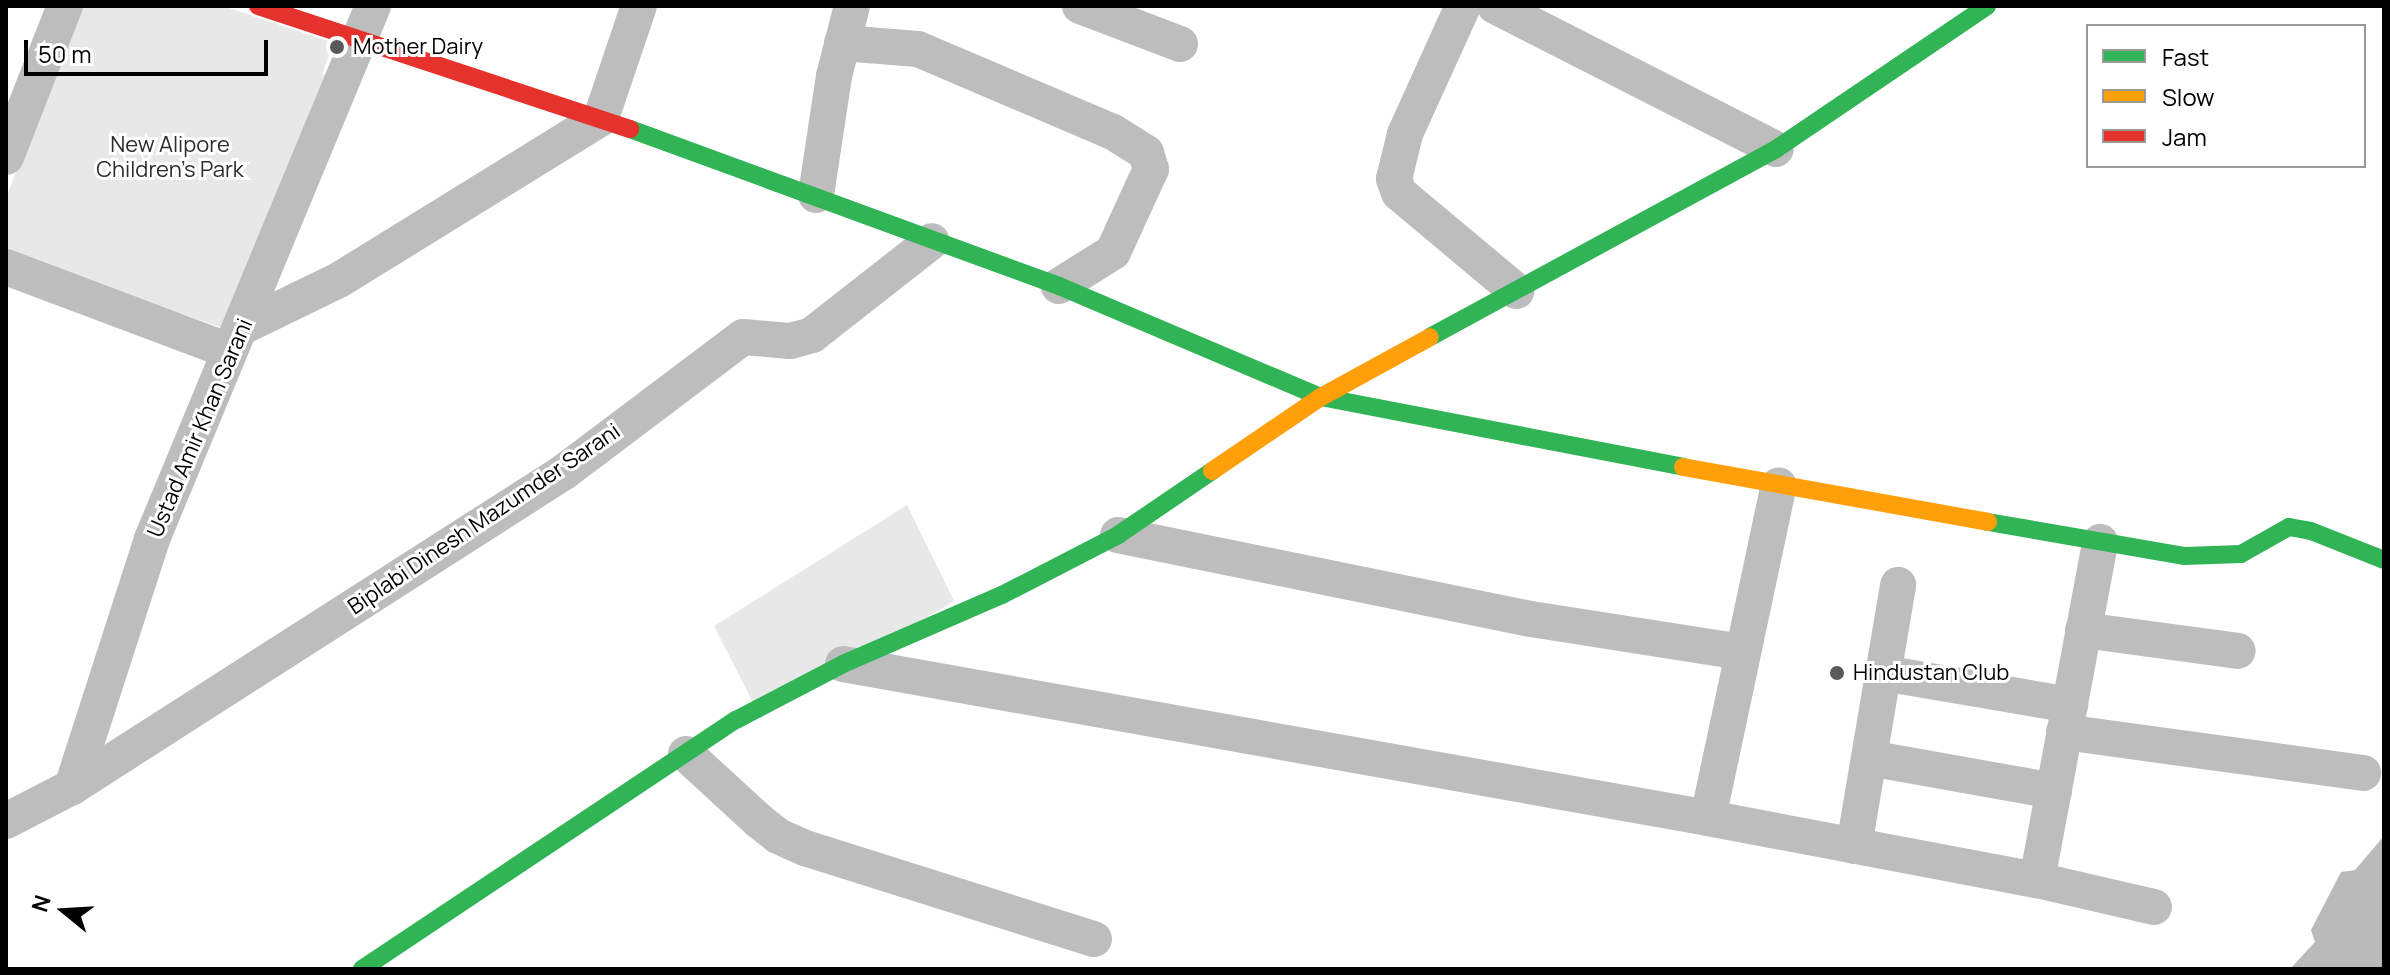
<!DOCTYPE html>
<html>
<head>
<meta charset="utf-8">
<style>
	body { margin:0 }
	#map { position:relative; width:2390px; height:975px; overflow:hidden; background:#fff; font-family:Manrope,sans-serif }
	div>[style] { position:absolute }
	.green>* { inset:0; background:#e8e8e8 }
	.water>* { inset:0; background:#bababa }
	.street>* { height:36px; margin:-18px; padding:0 18px; transform-origin:18px; border-radius:18px; background:#bdbdbd }
	.fast>* { height:18px; margin:-9px; padding:0 9px; transform-origin:9px; border-radius:9px; background:#30b455 }
	.slow>* { height:18px; margin:-9px; padding:0 9px; transform-origin:9px; border-radius:9px; background:#ff9f0a }
	.jam>* { height:18px; margin:-9px; padding:0 9px; transform-origin:9px; border-radius:9px; background:#e5322d }
	.dots>* { width:22px; height:22px; translate:-50% -50%; box-sizing:border-box; border:4px solid #fff; border-radius:50% }
	span { translate:-50% -50%; white-space:nowrap; text-align:center; line-height:1.15; -webkit-text-stroke:6px #fff; paint-order:stroke }
	.poi-label { font-size:22px; color:#000 }
	.left { translate:0 -50%; text-align:left }
	.park-label { font-size:22px; color:#2c2c2c }
	.street-label { font-size:22px; color:#000 }
	.frame { position:absolute; inset:0; border:8px solid #000; pointer-events:none }
	.legend { position:absolute; left:2086px; top:24px; width:280px; height:144px; box-sizing:border-box; background:#fff; border:2px solid #999; margin:0; padding:10px 14px; list-style:none; font-size:24px; color:#000 }
	.legend li { display:flex; align-items:center; gap:16px; height:40px }
	.legend b { width:40px; border:2px solid #999 }
	.north { position:absolute; left:24px; top:871px; width:80px; height:80px; -webkit-text-stroke:6px #fff; paint-order:stroke; rotate:288deg; font-size:22px; font-weight:700; line-height:32px; text-align:center; color:#000 }
	.north::after { content:''; display:block; margin:auto; width:28px; height:36px; background:#000; clip-path:polygon(50% 0,100% 100%,50% 72%,0 100%) }
	.scale { position:absolute; left:24px; top:40px; width:244px; height:36px; box-sizing:border-box; border:4px solid #000; border-top:0; padding-left:10px; font-size:24px; line-height:28px; white-space:nowrap; color:#000; -webkit-text-stroke:6px #fff; paint-order:stroke }
</style>
</head>
<body>
<div id="map">
	<div class="green">
		<div style="clip-path:polygon(79px 6px,223px 6px,334px 43px,322px 74px,344px 82px,251px 338px,6px 252px,6px 198px)"></div>
		<div style="clip-path:polygon(907px 505px,954px 601px,761px 718px,714px 626px)"></div>
	</div>
	<div class="water">
		<div style="clip-path:polygon(2384px 836px,2384px 969px,2290px 969px,2315px 942px,2311px 930px,2341px 872px,2355px 870px)"></div>
	</div>
	<div class="street">
		<div style="left:1080px;top:6px;width:107px;rotate:20.8deg"></div>
		<div style="left:1463px;top:6px;width:141px;rotate:114.4deg"></div>
		<div style="left:1405px;top:134px;width:46px;rotate:103.7deg"></div>
		<div style="left:1394px;top:179px;width:15px;rotate:70deg"></div>
		<div style="left:1399px;top:193px;width:153px;rotate:39.9deg"></div>
		<div style="left:1495px;top:6px;width:315px;rotate:27deg"></div>
		<div style="left:842px;top:43px;width:76px;rotate:4.5deg"></div>
		<div style="left:918px;top:49px;width:212px;rotate:23.1deg"></div>
		<div style="left:1113px;top:132px;width:39px;rotate:32deg"></div>
		<div style="left:1146px;top:153px;width:17px;rotate:73deg"></div>
		<div style="left:1151px;top:169px;width:91px;rotate:114.6deg"></div>
		<div style="left:1113px;top:252px;width:64px;rotate:147.8deg"></div>
		<div style="left:6px;top:157px;width:162px;rotate:-68.7deg"></div>
		<div style="left:816px;top:195px;width:120px;rotate:-81.4deg"></div>
		<div style="left:834px;top:76px;width:72px;rotate:-75.6deg"></div>
		<div style="left:6px;top:267px;width:238px;rotate:20.6deg"></div>
		<div style="left:242px;top:327px;width:108px;rotate:-25.9deg"></div>
		<div style="left:339px;top:280px;width:308px;rotate:-31.7deg"></div>
		<div style="left:601px;top:118px;width:118px;rotate:-71.3deg"></div>
		<div style="left:1118px;top:535px;width:421px;rotate:11.5deg"></div>
		<div style="left:1531px;top:619px;width:214px;rotate:8.9deg"></div>
		<div style="left:2083px;top:630px;width:156px;rotate:7.7deg"></div>
		<div style="left:843px;top:664px;width:879px;rotate:10.09deg"></div>
		<div style="left:1708px;top:818px;width:335px;rotate:10.7deg"></div>
		<div style="left:2037px;top:880px;width:120px;rotate:13deg"></div>
		<div style="left:1883px;top:673px;width:190px;rotate:9.7deg"></div>
		<div style="left:2064px;top:732px;width:302px;rotate:7.8deg"></div>
		<div style="left:686px;top:754px;width:99px;rotate:42.5deg"></div>
		<div style="left:759px;top:821px;width:24px;rotate:38deg"></div>
		<div style="left:778px;top:836px;width:30px;rotate:24deg"></div>
		<div style="left:805px;top:848px;width:303px;rotate:17.5deg"></div>
		<div style="left:1869px;top:758px;width:188px;rotate:10.1deg"></div>
		<div style="left:72px;top:787px;width:584px;rotate:-32.63deg"></div>
		<div style="left:564px;top:472px;width:224px;rotate:-37deg"></div>
		<div style="left:743px;top:337px;width:47px;rotate:4.9deg"></div>
		<div style="left:790px;top:341px;width:23px;rotate:-15deg"></div>
		<div style="left:812px;top:335px;width:152px;rotate:-38.1deg"></div>
		<div style="left:1708px;top:818px;width:340px;rotate:-78deg"></div>
		<div style="left:6px;top:821px;width:74px;rotate:-27.3deg"></div>
		<div style="left:72px;top:787px;width:261px;rotate:-72.1deg"></div>
		<div style="left:152px;top:539px;width:577px;rotate:-67.48deg"></div>
		<div style="left:1854px;top:846px;width:265px;rotate:-80.4deg"></div>
		<div style="left:2037px;top:880px;width:344px;rotate:-79.4deg"></div>
	</div>
	<div class="fast">
		<div style="left:630px;top:129px;width:457px;rotate:20.1deg"></div>
		<div style="left:1059px;top:286px;width:285px;rotate:23deg"></div>
		<div style="left:1321px;top:397px;width:369px;rotate:10.9deg"></div>
		<div style="left:1430px;top:337px;width:394px;rotate:-28.5deg"></div>
		<div style="left:1776px;top:149px;width:255px;rotate:-34.1deg"></div>
		<div style="left:1988px;top:522px;width:200px;rotate:9.8deg"></div>
		<div style="left:2185px;top:556px;width:56px;rotate:-2deg"></div>
		<div style="left:2241px;top:554px;width:55px;rotate:-29.4deg"></div>
		<div style="left:2289px;top:527px;width:22px;rotate:10deg"></div>
		<div style="left:2311px;top:531px;width:79px;rotate:21.7deg"></div>
		<div style="left:362px;top:969px;width:449px;rotate:-33.7deg"></div>
		<div style="left:736px;top:720px;width:121px;rotate:-27.6deg"></div>
		<div style="left:843px;top:664px;width:173px;rotate:-23.5deg"></div>
		<div style="left:1002px;top:595px;width:131px;rotate:-27.3deg"></div>
		<div style="left:1118px;top:535px;width:114px;rotate:-34.2deg"></div>
	</div>
	<div class="slow">
		<div style="left:1683px;top:467px;width:310px;rotate:10.2deg"></div>
		<div style="left:1212px;top:471px;width:132px;rotate:-34.2deg"></div>
		<div style="left:1321px;top:397px;width:124px;rotate:-28.8deg"></div>
	</div>
	<div class="jam">
		<div style="left:258px;top:6px;width:392px;rotate:18.3deg"></div>
	</div>
	<div class="dots">
		<div style="left:337px;top:47px;background:#595959"></div>
		<div style="left:1837px;top:673px;background:#595959"></div>
	</div>
	<div class="poi-label">
		<span class="left" style="left:353px;top:47px">Mother Dairy</span>
		<span class="left" style="left:1853px;top:673px">Hindustan Club</span>
	</div>
	<div class="park-label">
		<span style="left:170px;top:157px">New Alipore<br>Children's Park</span>
	</div>
	<div class="street-label">
		<span style="left:200px;top:428px;rotate:-67deg">Ustad Amir Khan Sarani</span>
		<span style="left:484px;top:519px;rotate:-34deg">Biplabi Dinesh Mazumder Sarani</span>
	</div>
	<div class="frame"></div>
	<ul class="legend">
	<li><b style="height:10px;background:#30b455"></b>Fast</li>
	<li><b style="height:10px;background:#ff9f0a"></b>Slow</li>
	<li><b style="height:10px;background:#e5322d"></b>Jam</li>
	</ul>
	<div class="north">N</div>
	<div class="scale">50 m</div>
</div>
</body>
</html>
